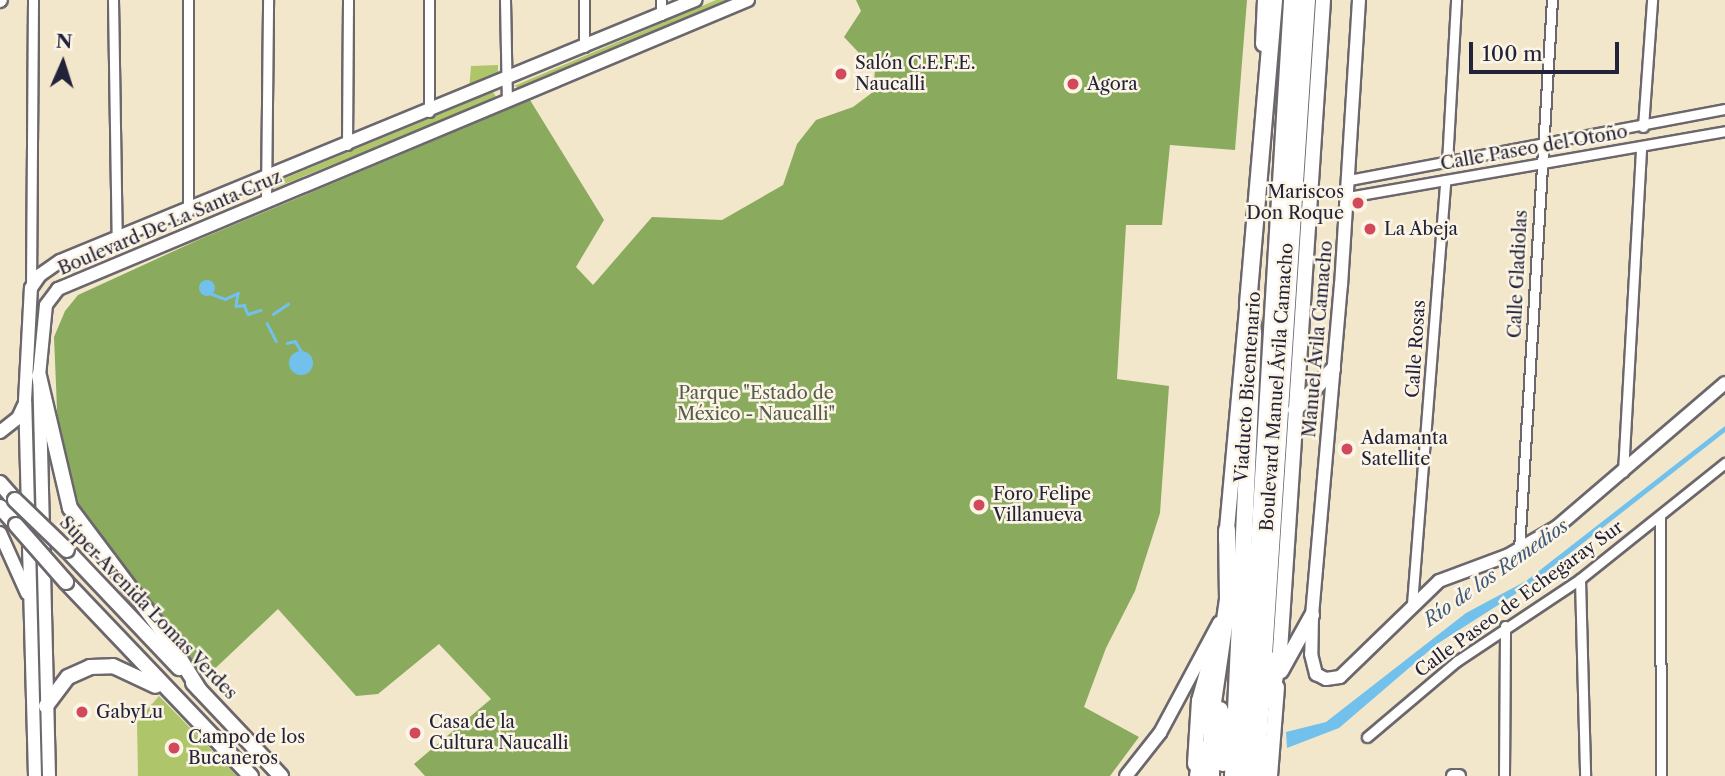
<!DOCTYPE html>
<html>
<head>
<meta charset="utf-8">
<style>
	body { margin:0 }
	#map { position:relative; width:1725px; height:776px; overflow:hidden; background:#f3e7cb; font-family:"Libre Caslon Text",serif }
	div>[style] { position:absolute }
	.green>* { inset:0; background:#aec56a }
	.forest>* { inset:0; background:#8aaa5e }
	.water>* { inset:0; background:#71c1ec }
	.round { border-radius:50% }
	.stream>* { height:2.5px; margin:-1.25px; padding:0 1.25px; transform-origin:1.25px; border-radius:1.25px; background:#71c1ec }
	.roads { filter:drop-shadow(2px 0 #6b676d) drop-shadow(-2px 0 #6b676d) drop-shadow(0 2px #6b676d) drop-shadow(0 -2px #6b676d) }
	.street>* { height:9px; margin:-4.5px; padding:0 4.5px; transform-origin:4.5px; border-radius:4.5px; background:#fff }
	.secondary>* { height:12px; margin:-6px; padding:0 6px; transform-origin:6px; border-radius:6px; background:#fff }
	.primary>* { height:14px; margin:-7px; padding:0 7px; transform-origin:7px; border-radius:7px; background:#fff }
	.highway>* { height:16px; margin:-8px; padding:0 8px; transform-origin:8px; border-radius:8px; background:#fff }
	.bridges { filter:drop-shadow(2px 0 #6b676d) drop-shadow(-2px 0 #6b676d) drop-shadow(0 2px #6b676d) drop-shadow(0 -2px #6b676d) }
	.primary-bridge>* { height:14px; margin:-7px; padding:0 7px; transform-origin:7px; border-radius:7px; background:#fff }
	.dots>* { width:19px; height:19px; translate:-50% -50%; box-sizing:border-box; border:4px solid #fcf5e5; border-radius:50% }
	span { translate:-50% -50%; white-space:nowrap; text-align:center; line-height:1.15; -webkit-text-stroke:5px #fcf5e5; paint-order:stroke }
	.poi-label { font-size:18px; color:#22223b }
	.left { translate:0 -50%; text-align:left }
	.right { translate:-100% -50%; text-align:right }
	.street-label { font-size:18px; color:#22223b }
	.park-label { font-size:18px; color:#535b4b }
	.water-label { font-size:19px; color:#3e5a79; font-style:italic }
	.north { position:absolute; left:28px; top:28px; width:70px; height:70px; -webkit-text-stroke:5px #fcf5e5; paint-order:stroke; rotate:3deg; font-size:19px; font-weight:700; line-height:28px; text-align:center; color:#22223b }
	.north::after { content:''; display:block; margin:auto; width:24px; height:32px; background:#22223b; clip-path:polygon(50% 0,100% 100%,50% 72%,0 100%) }
	.scale { position:absolute; left:1469px; top:42px; width:150px; height:32px; box-sizing:border-box; border:4px solid #22223b; border-top:0; padding-left:9px; font-size:21px; line-height:24px; white-space:nowrap; color:#22223b; -webkit-text-stroke:5px #fcf5e5; paint-order:stroke }
</style>
</head>
<body>
<div id="map">
	<div class="green">
		<div style="clip-path:polygon(716px 0,732px 0,520px 88px,514px 86px)"></div>
		<div style="clip-path:polygon(498px 65px,498px 77px,469px 90px,471px 66px)"></div>
		<div style="clip-path:polygon(493px 92px,497px 98px,270px 190px,271px 184px)"></div>
		<div style="clip-path:polygon(159px 696px,237px 776px,138px 776px,137px 721px)"></div>
	</div>
	<div class="forest">
		<div style="clip-path:polygon(856px 0,1247px 0,1235px 150px,1170px 145px,1162px 225px,1126px 225px,1117px 379px,1169px 386px,1160px 513px,1135px 591px,1106px 648px,1084px 707px,1139px 737px,1110px 776px,425px 776px,414px 764px,491px 699px,439px 644px,378px 694px,356px 696px,278px 609px,205px 678px,82px 515px,58px 433px,54px 337px,65px 311px,78px 295px,198px 240px,530px 100px,604px 220px,576px 267px,593px 285px,652px 217px,722px 220px,783px 185px,797px 144px,816px 120px,853px 107px,873px 92px,875px 70px,844px 37px,861px 11px)"></div>
	</div>
	<div class="water">
		<div class="round" style="left:199px;top:280px;width:16px;height:16px"></div>
		<div class="round" style="left:289px;top:351px;width:24px;height:24px"></div>
		<div style="clip-path:polygon(1725px 426px,1725px 432px,1528px 586px,1437px 644px,1339px 728px,1287px 748px,1286px 732px,1326px 722px,1466px 613px,1526px 581px)"></div>
	</div>
	<div class="stream">
		<div style="left:212px;top:294px;width:14px;rotate:21deg"></div>
		<div style="left:225px;top:299px;width:14px;rotate:-25deg"></div>
		<div style="left:238px;top:293px;width:13px;rotate:99deg"></div>
		<div style="left:236px;top:306px;width:8px;rotate:-7deg"></div>
		<div style="left:244px;top:305px;width:10px;rotate:66deg"></div>
		<div style="left:248px;top:314px;width:13px;rotate:-18deg"></div>
		<div style="left:273px;top:314px;width:18px;rotate:-34deg"></div>
		<div style="left:267px;top:323px;width:20px;rotate:63deg"></div>
		<div style="left:287px;top:343px;width:8px;rotate:-14deg"></div>
		<div style="left:295px;top:341px;width:13px;rotate:58deg"></div>
	</div>
	<div class="roads">
		<div class="street">
			<div style="left:113px;top:0;width:242px;rotate:89.1deg"></div>
			<div style="left:188px;top:0;width:212px;rotate:90deg"></div>
			<div style="left:429px;top:0;width:112px;rotate:90deg"></div>
			<div style="left:505px;top:0;width:101px;rotate:88.9deg"></div>
			<div style="left:661px;top:15px;width:15px;rotate:-90deg"></div>
			<div style="left:584px;top:47px;width:47px;rotate:-90deg"></div>
			<div style="left:1643px;top:127px;width:127px;rotate:-85.9deg"></div>
			<div style="left:347px;top:145px;width:145px;rotate:-89.6deg"></div>
			<div style="left:1447px;top:163px;width:163px;rotate:-86.8deg"></div>
			<div style="left:1349px;top:180px;width:383px;rotate:-10.7deg"></div>
			<div style="left:1348px;top:197px;width:383px;rotate:-9.9deg"></div>
			<div style="left:266px;top:200px;width:200px;rotate:-89.4deg"></div>
			<div style="left:31px;top:288px;width:288px;rotate:-89.6deg"></div>
			<div style="left:1623px;top:472px;width:326px;rotate:-86.8deg"></div>
			<div style="left:1660px;top:517px;width:259px;rotate:89.8deg"></div>
			<div style="left:1519px;top:550px;width:551px;rotate:-86.57deg"></div>
			<div style="left:1580px;top:579px;width:197px;rotate:88.5deg"></div>
			<div style="left:1412px;top:604px;width:425px;rotate:-85.5deg"></div>
			<div style="left:1367px;top:737px;width:118px;rotate:-40.2deg"></div>
			<div style="left:1457px;top:661px;width:148px;rotate:-33.7deg"></div>
			<div style="left:1580px;top:579px;width:186px;rotate:-38.7deg"></div>
			<div style="left:1504px;top:776px;width:150px;rotate:-89.6deg"></div>
		</div>
		<div class="secondary">
			<div style="left:1359px;top:0;width:285px;rotate:93.6deg"></div>
			<div style="left:1341px;top:284px;width:332px;rotate:95deg"></div>
			<div style="left:1312px;top:615px;width:39px;rotate:91deg"></div>
			<div style="left:1311px;top:654px;width:21px;rotate:76deg"></div>
			<div style="left:1316px;top:674px;width:11px;rotate:27deg"></div>
			<div style="left:1326px;top:679px;width:14px;rotate:-8deg"></div>
			<div style="left:1340px;top:677px;width:138px;rotate:-44.1deg"></div>
			<div style="left:1439px;top:581px;width:75px;rotate:-20.4deg"></div>
			<div style="left:1509px;top:555px;width:56px;rotate:-30.3deg"></div>
			<div style="left:1557px;top:527px;width:221px;rotate:-40.6deg"></div>
			<div style="left:0;top:1px;width:1px;rotate:-45deg"></div>
			<div style="left:0;top:432px;width:23px;rotate:-38deg"></div>
			<div style="left:18px;top:418px;width:14px;rotate:-65deg"></div>
			<div style="left:0;top:533px;width:66px;rotate:65.8deg"></div>
			<div style="left:35px;top:776px;width:375px;rotate:-91.5deg"></div>
			<div style="left:25px;top:401px;width:113px;rotate:-87deg"></div>
			<div style="left:31px;top:288px;width:16px;rotate:-55deg"></div>
			<div style="left:40px;top:275px;width:24px;rotate:-35deg"></div>
			<div style="left:60px;top:261px;width:687px;rotate:-22.34deg"></div>
			<div style="left:49px;top:776px;width:400px;rotate:-91.4deg"></div>
			<div style="left:39px;top:376px;width:71px;rotate:-84.4deg"></div>
			<div style="left:46px;top:305px;width:20px;rotate:-53deg"></div>
			<div style="left:58px;top:289px;width:748px;rotate:-22.73deg"></div>
			<div style="left:1126px;top:776px;width:55px;rotate:-51.7deg"></div>
			<div style="left:1160px;top:733px;width:125px;rotate:-61.8deg"></div>
			<div style="left:1453px;top:776px;width:6px"></div>
		</div>
		<div class="primary">
			<div style="left:1263px;top:44px;width:44px;rotate:-87.4deg"></div>
			<div style="left:39px;top:376px;width:136px;rotate:76.8deg"></div>
			<div style="left:70px;top:508px;width:156px;rotate:53.1deg"></div>
			<div style="left:164px;top:633px;width:66px;rotate:58deg"></div>
			<div style="left:1295px;top:410px;width:56px;rotate:-47.2deg"></div>
			<div style="left:0;top:483px;width:23px;rotate:49deg"></div>
			<div style="left:0;top:507px;width:24px;rotate:48deg"></div>
			<div style="left:1226px;top:540px;width:232px;rotate:-84.8deg"></div>
			<div style="left:67px;top:550px;width:163px;rotate:46.5deg"></div>
			<div style="left:66px;top:582px;width:268px;rotate:46.4deg"></div>
			<div style="left:1279px;top:666px;width:667px;rotate:-86.22deg"></div>
			<div style="left:1281px;top:671px;width:64px;rotate:-61deg"></div>
			<div style="left:193px;top:683px;width:128px;rotate:46.6deg"></div>
			<div style="left:46px;top:706px;width:36px;rotate:-53deg"></div>
			<div style="left:68px;top:677px;width:24px;rotate:-24deg"></div>
			<div style="left:90px;top:667px;width:23px;rotate:-2deg"></div>
			<div style="left:113px;top:666px;width:47px;rotate:24.9deg"></div>
			<div style="left:1195px;top:764px;width:63px;rotate:-86.4deg"></div>
			<div style="left:1199px;top:701px;width:63px;rotate:-74.4deg"></div>
			<div style="left:1270px;top:776px;width:89px;rotate:-85.5deg"></div>
		</div>
		<div class="highway">
			<div style="left:1270px;top:700px;width:44px;rotate:-78.2deg"></div>
			<div style="left:1220px;top:710px;width:53px;rotate:86.8deg"></div>
			<div style="left:1198px;top:776px;width:27px;rotate:-80deg"></div>
			<div style="left:1211px;top:776px;width:67px;rotate:-89.1deg"></div>
			<div style="left:1212px;top:709px;width:111px;rotate:-81.7deg"></div>
			<div style="left:1228px;top:599px;width:69px;rotate:-90.8deg"></div>
			<div style="left:1233px;top:776px;width:443px;rotate:-87.4deg"></div>
			<div style="left:1253px;top:333px;width:29px;rotate:-100deg"></div>
			<div style="left:1248px;top:304px;width:305px;rotate:-85.1deg"></div>
			<div style="left:1245px;top:776px;width:777px;rotate:-86.53deg"></div>
			<div style="left:1256px;top:776px;width:778px;rotate:-86.24deg"></div>
		</div>
	</div>
	<div class="bridges">
		<div class="primary-bridge">
			<div style="left:15px;top:500px;width:72px;rotate:43.9deg"></div>
			<div style="left:16px;top:525px;width:76px;rotate:48.7deg"></div>
		</div>
	</div>
	<div class="dots">
		<div style="left:841px;top:74px;background:#d1495b"></div>
		<div style="left:1073px;top:84px;background:#d1495b"></div>
		<div style="left:1358px;top:203px;background:#d1495b"></div>
		<div style="left:1370px;top:229px;background:#d1495b"></div>
		<div style="left:1347px;top:449px;background:#d1495b"></div>
		<div style="left:979px;top:505px;background:#d1495b"></div>
		<div style="left:82px;top:712px;background:#d1495b"></div>
		<div style="left:415px;top:733px;background:#d1495b"></div>
		<div style="left:174px;top:748px;background:#d1495b"></div>
	</div>
	<div class="poi-label">
		<span class="left" style="left:855px;top:74px">Salón C.E.F.E.<br>Naucalli</span>
		<span class="left" style="left:1087px;top:84px">Agora</span>
		<span class="right" style="left:1344px;top:203px">Mariscos<br>Don Roque</span>
		<span class="left" style="left:1384px;top:229px">La Abeja</span>
		<span class="left" style="left:1361px;top:449px">Adamanta<br>Satellite</span>
		<span class="left" style="left:993px;top:505px">Foro Felipe<br>Villanueva</span>
		<span class="left" style="left:96px;top:712px">GabyLu</span>
		<span class="left" style="left:429px;top:733px">Casa de la<br>Cultura Naucalli</span>
		<span class="left" style="left:188px;top:748px">Campo de los<br>Bucaneros</span>
	</div>
	<div class="street-label">
		<span style="left:1534px;top:148px;rotate:-10deg">Calle Paseo del Otoño</span>
		<span style="left:170px;top:223px;rotate:-23deg">Boulevard De La Santa Cruz</span>
		<span style="left:1518px;top:274px;rotate:-87deg">Calle Gladiolas</span>
		<span style="left:1318px;top:339px;rotate:-85deg">Manuel Ávila Camacho</span>
		<span style="left:1416px;top:349px;rotate:-86deg">Calle Rosas</span>
		<span style="left:1248px;top:387px;rotate:-86deg">Viaducto Bicentenario</span>
		<span style="left:1277px;top:387px;rotate:-86deg">Boulevard Manuel Ávila Camacho</span>
		<span style="left:1519px;top:599px;rotate:-36deg">Calle Paseo de Echegaray Sur</span>
		<span style="left:148px;top:608px;rotate:46deg">Súper Avenida Lomas Verdes</span>
	</div>
	<div class="park-label">
		<span style="left:756px;top:404px">Parque "Estado de<br>México - Naucalli"</span>
	</div>
	<div class="water-label">
		<span style="left:1496px;top:573px;rotate:-35deg">Río de los Remedios</span>
	</div>
	<div class="north">N</div>
	<div class="scale">100 m</div>
</div>
</body>
</html>
